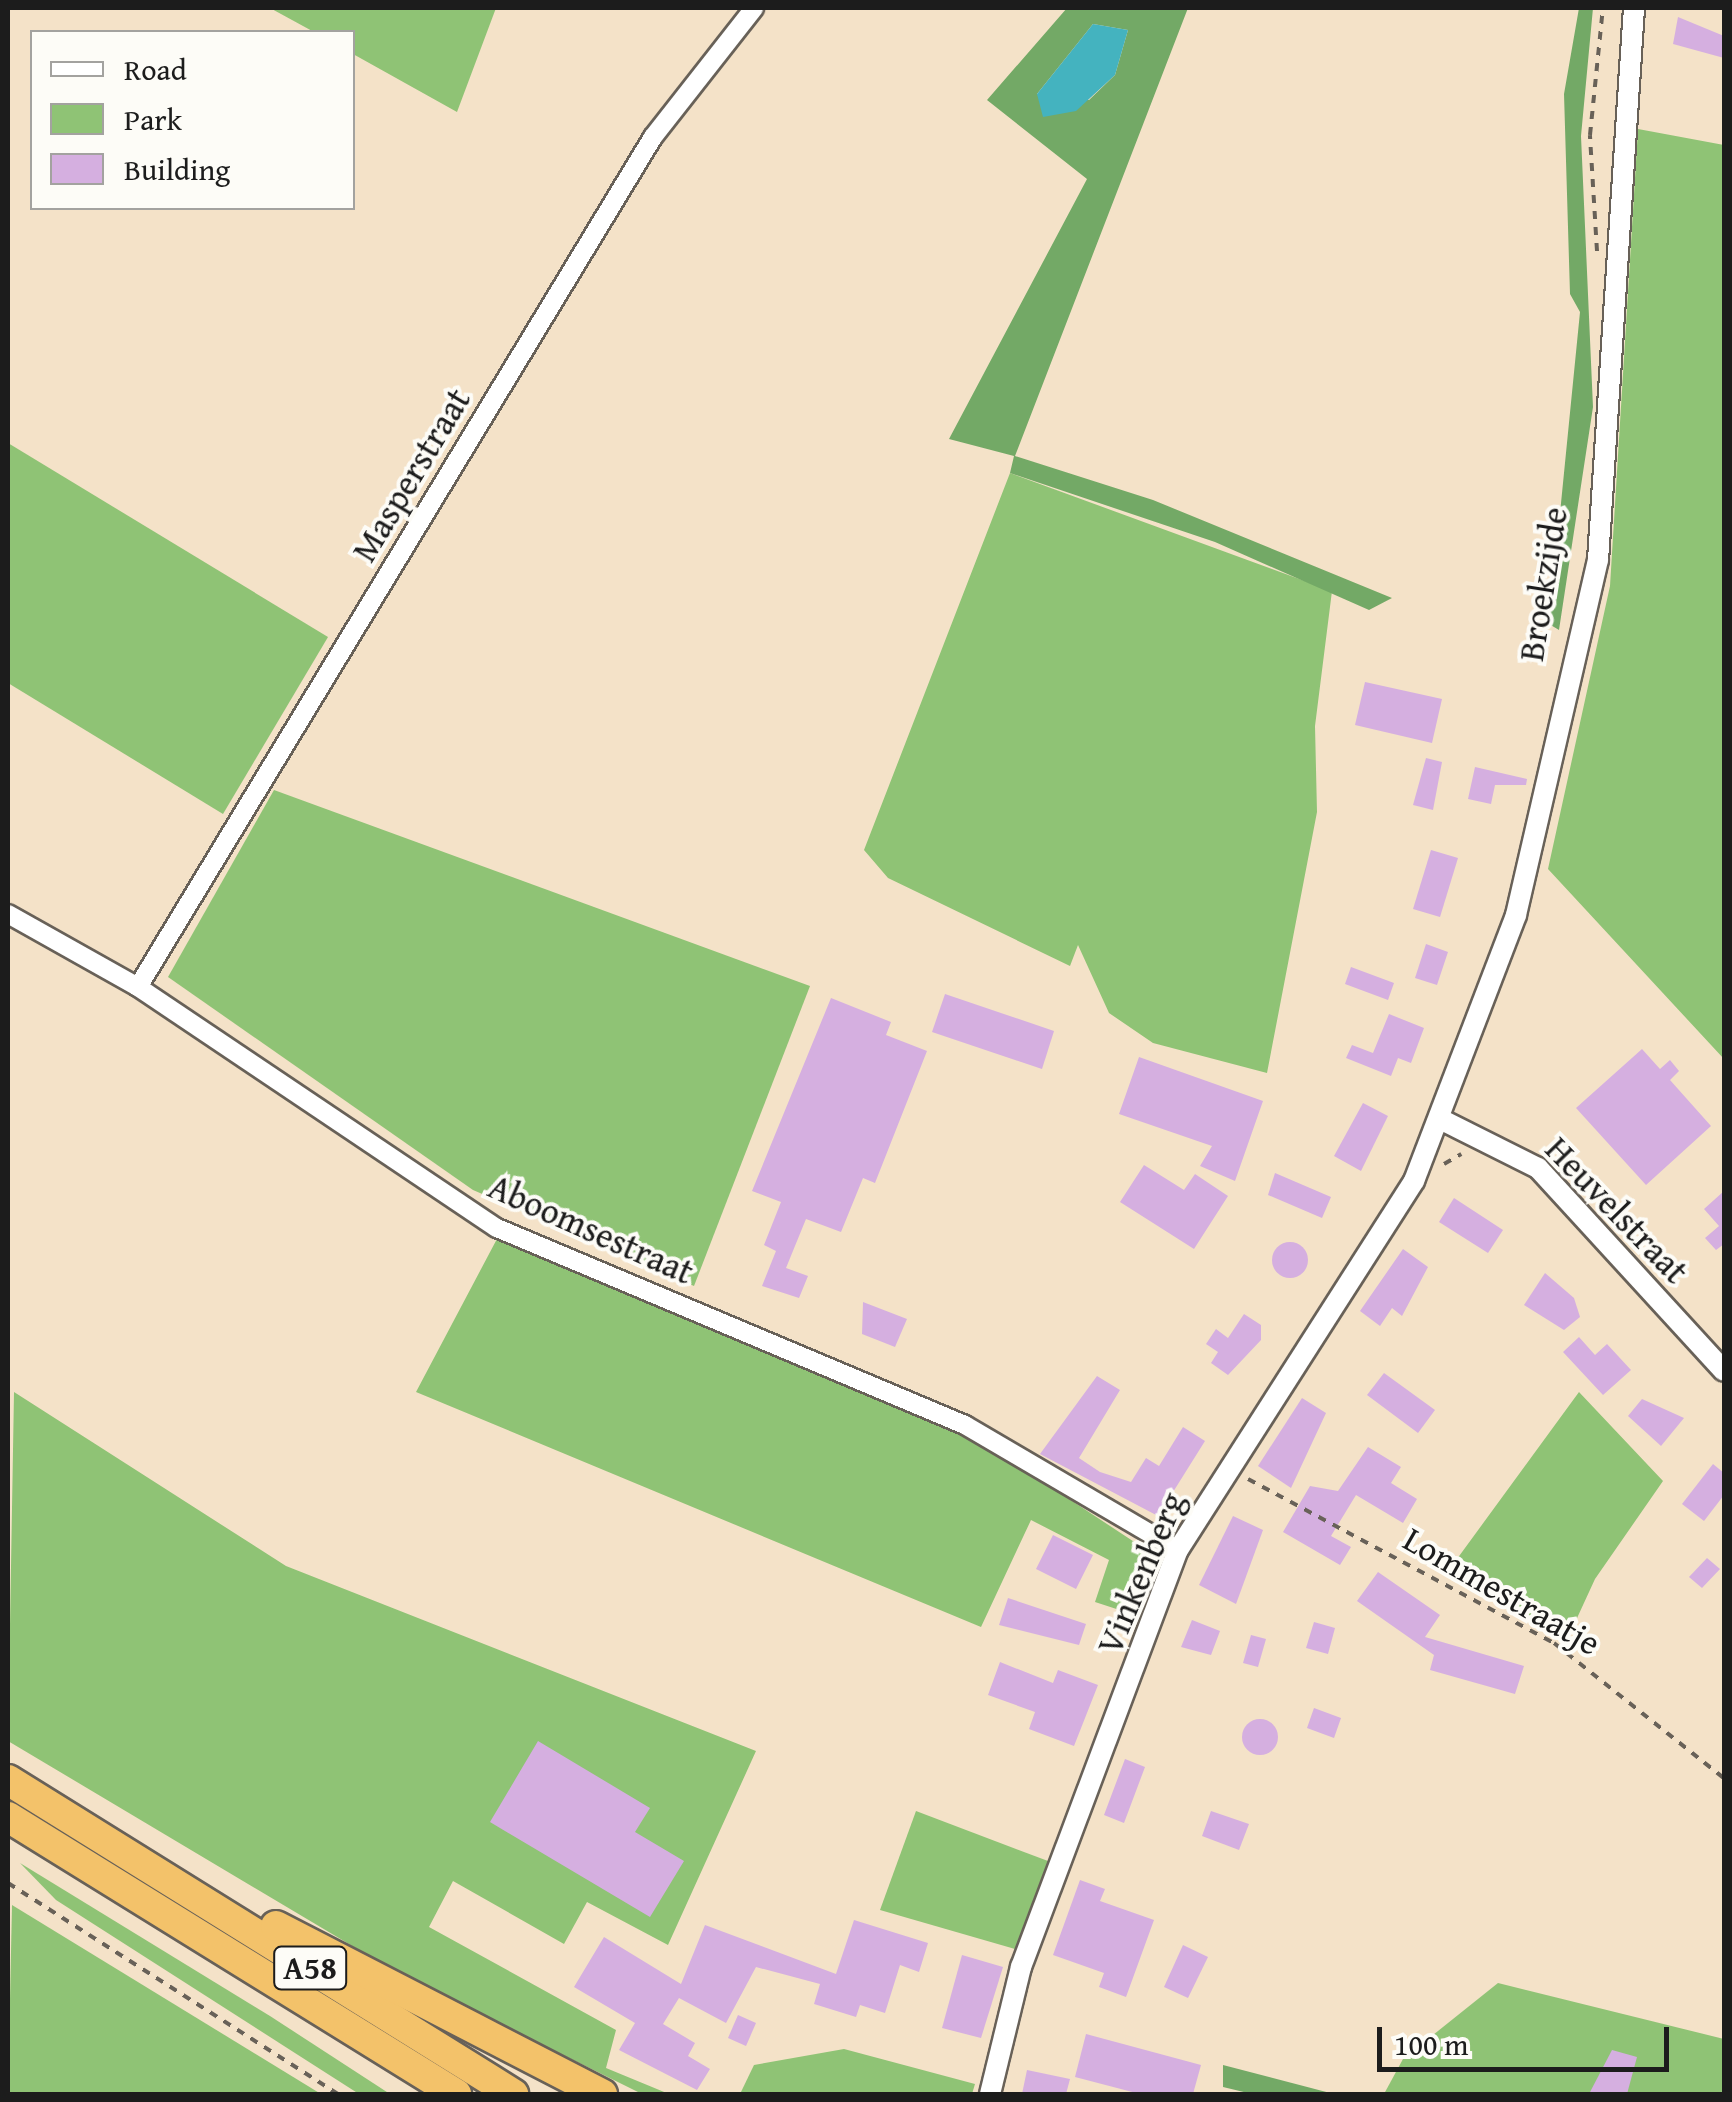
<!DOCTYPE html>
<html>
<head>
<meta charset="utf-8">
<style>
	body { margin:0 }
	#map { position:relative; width:1732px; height:2102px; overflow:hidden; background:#f4e2c8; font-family:"Gentium Book Plus",serif }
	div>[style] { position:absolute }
	.green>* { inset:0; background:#8fc375 }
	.forest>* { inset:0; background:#73a966 }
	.water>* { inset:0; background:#44b3bf }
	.building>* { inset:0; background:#d5afe0 }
	.round { border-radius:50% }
	.path>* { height:4px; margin-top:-2px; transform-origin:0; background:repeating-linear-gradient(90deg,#686158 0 8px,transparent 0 16px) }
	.roads { filter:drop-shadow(2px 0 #686158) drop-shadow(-2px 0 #686158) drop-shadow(0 2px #686158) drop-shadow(0 -2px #686158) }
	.minor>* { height:18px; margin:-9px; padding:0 9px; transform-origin:9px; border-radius:9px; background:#fff }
	.tertiary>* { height:20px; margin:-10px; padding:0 10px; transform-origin:10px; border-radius:10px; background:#fff }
	.motorway>* { height:30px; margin:-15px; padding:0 15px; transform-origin:15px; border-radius:15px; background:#f3c26a }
	span { translate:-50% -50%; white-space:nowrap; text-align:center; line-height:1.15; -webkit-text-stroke:8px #fdfcf7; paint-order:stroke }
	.shield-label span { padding:2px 8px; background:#fdfcf7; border:2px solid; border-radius:8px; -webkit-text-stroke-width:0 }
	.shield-label { font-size:32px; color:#1c1c1c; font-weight:700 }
	.street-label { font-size:35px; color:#1c1c1c }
	.frame { position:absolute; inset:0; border:10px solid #1c1c1c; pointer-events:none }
	.legend { position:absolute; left:30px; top:30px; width:325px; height:180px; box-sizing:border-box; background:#fdfcf7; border:2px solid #a3a29f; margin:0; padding:12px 18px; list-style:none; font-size:30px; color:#1c1c1c }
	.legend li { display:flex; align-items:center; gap:20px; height:50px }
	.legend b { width:50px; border:2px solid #a3a29f }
	.scale { position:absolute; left:1377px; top:2027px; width:292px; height:45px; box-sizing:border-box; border:5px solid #1c1c1c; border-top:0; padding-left:12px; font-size:30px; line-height:35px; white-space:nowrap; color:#1c1c1c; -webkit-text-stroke:8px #fdfcf7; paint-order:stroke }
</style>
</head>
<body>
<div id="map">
	<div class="green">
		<div style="clip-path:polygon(270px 8px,496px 8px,457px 112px,353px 54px,352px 32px,314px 32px)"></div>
		<div style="clip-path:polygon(1638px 129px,1724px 145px,1724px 1059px,1548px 869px,1610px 586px)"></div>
		<div style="clip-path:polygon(8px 443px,328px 637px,223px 814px,8px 683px)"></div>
		<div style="clip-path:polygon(1010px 473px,1332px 591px,1315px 726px,1317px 812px,1267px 1073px,1153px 1043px,1109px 1013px,1078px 945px,1070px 966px,888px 878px,864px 850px)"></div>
		<div style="clip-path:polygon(274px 790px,810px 986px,694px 1286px,473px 1190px,168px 977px)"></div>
		<div style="clip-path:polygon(498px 1237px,981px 1441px,1148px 1551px,1155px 1572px,1138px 1616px,1095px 1602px,1109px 1560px,1031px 1520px,981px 1627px,416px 1392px)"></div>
		<div style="clip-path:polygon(14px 1392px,286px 1566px,756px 1751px,668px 1945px,587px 1902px,564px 1944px,453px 1881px,429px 1927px,616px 2030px,606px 2068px,669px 2094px,642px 2094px,396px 1972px,8px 1741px)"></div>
		<div style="clip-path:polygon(1579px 1392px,1663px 1481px,1595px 1579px,1566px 1642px,1446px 1574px)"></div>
		<div style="clip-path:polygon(916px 1811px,1048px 1861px,1015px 1949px,880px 1910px)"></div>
		<div style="clip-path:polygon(20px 1863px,270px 2016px,390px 2094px,359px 2094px,56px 1900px)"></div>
		<div style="clip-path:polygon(12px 1905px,321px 2094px,8px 2094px)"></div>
		<div style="clip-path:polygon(1498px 1983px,1724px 2039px,1724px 2094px,1384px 2094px,1403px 2059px)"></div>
		<div style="clip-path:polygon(844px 2049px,975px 2084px,972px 2094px,740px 2094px,754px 2065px)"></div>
	</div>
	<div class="forest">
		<div style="clip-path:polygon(evenodd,1067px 8px,1188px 8px,1015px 456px,1153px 500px,1392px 598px,1369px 610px,1215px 542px,1010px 473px,1014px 456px,949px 439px,1087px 179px,987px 100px,1067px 8px,1093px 24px,1128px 30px,1115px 75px,1089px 100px,1037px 94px,1093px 24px)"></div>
		<div style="clip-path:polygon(1579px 8px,1593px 8px,1581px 136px,1593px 407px,1559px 630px,1549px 624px,1580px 312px,1570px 294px,1564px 94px)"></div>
		<div style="clip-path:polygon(1223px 2065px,1334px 2094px,1252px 2094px,1223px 2087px)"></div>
	</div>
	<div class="water">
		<div style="clip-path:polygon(1093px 24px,1128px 30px,1115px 75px,1076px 111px,1043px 117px,1037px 94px)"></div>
	</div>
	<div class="building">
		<div style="clip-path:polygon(1678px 17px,1724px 36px,1724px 58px,1673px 44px)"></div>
		<div style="clip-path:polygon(1365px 682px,1442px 699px,1432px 743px,1355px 725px)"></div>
		<div style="clip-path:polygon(1426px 758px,1442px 762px,1433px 810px,1413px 805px)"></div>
		<div style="clip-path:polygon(1475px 767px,1527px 779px,1526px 785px,1495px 785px,1491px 804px,1468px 799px)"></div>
		<div style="clip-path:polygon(1431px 850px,1458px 858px,1440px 917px,1413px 909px)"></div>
		<div style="clip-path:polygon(1426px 944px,1448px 952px,1437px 985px,1415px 978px)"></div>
		<div style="clip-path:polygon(1351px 967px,1394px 983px,1388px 1000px,1345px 984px)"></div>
		<div style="clip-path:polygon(945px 994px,1054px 1031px,1042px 1069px,932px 1032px)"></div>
		<div style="clip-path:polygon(831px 998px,891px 1022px,886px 1035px,927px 1051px,875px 1183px,863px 1178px,841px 1232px,806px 1219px,786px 1268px,808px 1276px,799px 1298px,762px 1286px,776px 1251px,764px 1245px,781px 1202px,752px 1191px)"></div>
		<div style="clip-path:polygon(1389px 1014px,1424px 1028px,1411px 1063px,1398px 1058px,1391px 1076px,1346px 1058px,1352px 1045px,1373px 1053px)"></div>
		<div style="clip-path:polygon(1642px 1049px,1660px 1069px,1670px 1060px,1679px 1071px,1670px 1080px,1711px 1126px,1646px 1185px,1576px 1108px)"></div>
		<div style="clip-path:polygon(1139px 1057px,1263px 1101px,1235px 1181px,1200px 1166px,1212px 1146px,1119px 1114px)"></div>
		<div style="clip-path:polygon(1363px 1103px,1388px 1116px,1361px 1171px,1334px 1156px)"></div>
		<div style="clip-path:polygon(1144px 1165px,1184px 1190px,1195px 1174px,1228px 1196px,1194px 1249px,1120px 1202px)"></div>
		<div style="clip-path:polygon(1275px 1173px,1331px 1197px,1322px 1218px,1268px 1195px)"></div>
		<div style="clip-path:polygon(1724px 1191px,1724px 1244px,1716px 1250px,1705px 1238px,1719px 1226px,1704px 1209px)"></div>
		<div style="clip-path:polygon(1454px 1198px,1503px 1230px,1488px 1253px,1439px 1222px)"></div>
		<div class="round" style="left:1272px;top:1242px;width:36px;height:36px"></div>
		<div style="clip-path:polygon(1403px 1249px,1428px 1267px,1402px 1316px,1392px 1308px,1380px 1326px,1360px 1311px)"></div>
		<div style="clip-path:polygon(1545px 1273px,1574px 1298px,1580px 1317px,1564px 1330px,1524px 1305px)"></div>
		<div style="clip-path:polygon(863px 1302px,907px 1319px,895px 1347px,862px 1334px)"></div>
		<div style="clip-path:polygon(1244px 1314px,1261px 1325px,1261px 1340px,1228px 1375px,1211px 1363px,1218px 1352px,1206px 1344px,1216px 1329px,1228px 1338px)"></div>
		<div style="clip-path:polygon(1579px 1337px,1595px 1355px,1607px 1344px,1631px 1370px,1603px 1395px,1563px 1352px)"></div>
		<div style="clip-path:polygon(1384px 1373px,1435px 1410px,1418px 1433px,1367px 1395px)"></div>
		<div style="clip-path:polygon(1097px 1376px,1120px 1390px,1079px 1458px,1100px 1472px,1131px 1482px,1146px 1458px,1159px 1466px,1183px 1427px,1205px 1441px,1158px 1516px,1040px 1454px)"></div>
		<div style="clip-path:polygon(1302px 1398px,1326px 1413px,1291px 1488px,1258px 1466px)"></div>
		<div style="clip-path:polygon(1642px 1399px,1684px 1418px,1661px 1446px,1628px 1416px)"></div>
		<div style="clip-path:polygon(1368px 1447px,1401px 1467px,1391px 1483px,1417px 1499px,1403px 1523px,1356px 1495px,1331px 1536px,1351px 1547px,1340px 1565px,1283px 1532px,1310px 1486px,1338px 1491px)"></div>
		<div style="clip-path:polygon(1713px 1464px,1724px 1473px,1724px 1495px,1704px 1521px,1682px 1504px)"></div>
		<div style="clip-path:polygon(1233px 1516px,1263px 1530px,1236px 1604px,1199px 1585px)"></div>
		<div style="clip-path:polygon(1053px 1535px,1093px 1555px,1076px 1589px,1036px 1569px)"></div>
		<div style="clip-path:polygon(1707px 1558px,1720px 1569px,1702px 1588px,1689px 1577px)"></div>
		<div style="clip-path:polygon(1378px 1572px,1440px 1615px,1425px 1637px,1524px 1666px,1515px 1694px,1430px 1670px,1434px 1655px,1357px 1601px)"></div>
		<div style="clip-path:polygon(1008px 1598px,1086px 1624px,1079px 1645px,999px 1625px)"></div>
		<div style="clip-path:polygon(1192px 1620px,1220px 1631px,1211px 1655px,1181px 1647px)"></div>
		<div style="clip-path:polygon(1314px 1622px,1335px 1628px,1328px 1654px,1306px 1648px)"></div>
		<div style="clip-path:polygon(1251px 1635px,1266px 1639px,1258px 1667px,1243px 1663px)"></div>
		<div style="clip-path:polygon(1000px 1662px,1053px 1683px,1058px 1670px,1098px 1685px,1074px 1746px,1029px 1729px,1035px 1712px,988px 1695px)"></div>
		<div style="clip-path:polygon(1314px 1708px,1341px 1718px,1334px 1738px,1307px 1728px)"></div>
		<div class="round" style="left:1242px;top:1719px;width:36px;height:36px"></div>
		<div style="clip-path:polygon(538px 1741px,650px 1808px,635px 1832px,684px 1861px,650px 1917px,490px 1822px)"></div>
		<div style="clip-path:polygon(1125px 1759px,1145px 1767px,1124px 1823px,1104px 1815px)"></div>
		<div style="clip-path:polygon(1211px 1811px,1249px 1824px,1239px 1850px,1202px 1836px)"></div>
		<div style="clip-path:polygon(1080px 1880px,1105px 1889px,1100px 1901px,1154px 1920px,1126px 1997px,1099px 1987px,1104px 1973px,1053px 1955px)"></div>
		<div style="clip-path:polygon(854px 1920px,928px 1943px,919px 1972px,900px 1965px,885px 2013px,860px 2005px,856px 2017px,814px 2004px,820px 1984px,756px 1967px,726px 2023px,679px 1998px,663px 2024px,695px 2043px,688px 2056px,710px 2069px,697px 2090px,619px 2050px,635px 2023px,574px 1987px,604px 1937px,681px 1984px,705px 1925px,836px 1974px)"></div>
		<div style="clip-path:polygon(1183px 1945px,1208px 1957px,1188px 1998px,1164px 1987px)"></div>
		<div style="clip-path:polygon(962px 1955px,1003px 1967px,981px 2038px,942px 2028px)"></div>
		<div style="clip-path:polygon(738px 2015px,756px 2023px,746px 2046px,728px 2038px)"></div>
		<div style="clip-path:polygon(1086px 2034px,1201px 2065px,1193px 2094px,1140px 2094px,1075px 2077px)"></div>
		<div style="clip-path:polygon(1612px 2050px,1637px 2057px,1627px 2094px,1589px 2094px)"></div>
		<div style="clip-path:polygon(1027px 2070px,1070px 2079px,1066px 2094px,1022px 2094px)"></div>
	</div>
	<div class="path">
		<div style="left:1597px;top:251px;width:116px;rotate:-93.5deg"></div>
		<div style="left:1590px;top:135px;width:128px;rotate:-84.2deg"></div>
		<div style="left:1444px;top:1164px;width:20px;rotate:-30deg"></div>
		<div style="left:1248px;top:1479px;width:347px;rotate:28.2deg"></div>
		<div style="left:1554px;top:1643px;width:217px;rotate:38.5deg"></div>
		<div style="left:8px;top:1883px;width:392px;rotate:32.6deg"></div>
	</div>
	<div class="roads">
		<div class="minor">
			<div style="left:8px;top:914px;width:149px;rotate:29.3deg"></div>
			<div style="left:138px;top:987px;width:432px;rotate:33.9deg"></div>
			<div style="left:497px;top:1228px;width:508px;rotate:22.83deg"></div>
			<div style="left:965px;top:1425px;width:247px;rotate:30.4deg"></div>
			<div style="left:138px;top:987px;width:994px;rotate:-58.79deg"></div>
			<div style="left:653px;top:137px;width:164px;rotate:-51.9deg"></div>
		</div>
		<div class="tertiary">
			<div style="left:1444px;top:1121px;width:105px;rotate:26.6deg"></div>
			<div style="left:1538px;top:1168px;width:275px;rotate:47.5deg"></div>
			<div style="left:990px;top:2094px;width:131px;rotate:-76.3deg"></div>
			<div style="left:1021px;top:1967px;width:446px;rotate:-69.4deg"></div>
			<div style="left:1178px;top:1550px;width:438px;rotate:-57.4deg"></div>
			<div style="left:1414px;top:1181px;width:285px;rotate:-69deg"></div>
			<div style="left:1516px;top:915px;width:364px;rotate:-77deg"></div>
			<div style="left:1598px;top:560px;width:553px;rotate:-86.27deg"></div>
		</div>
		<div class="motorway">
			<div style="left:8px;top:1780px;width:595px;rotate:31.87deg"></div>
			<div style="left:8px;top:1817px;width:527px;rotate:31.73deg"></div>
			<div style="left:276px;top:1926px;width:367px;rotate:27.3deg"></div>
		</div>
	</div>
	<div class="shield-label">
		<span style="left:310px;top:1968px">A58</span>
	</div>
	<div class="street-label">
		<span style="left:411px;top:475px;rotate:-59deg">Masperstraat</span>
		<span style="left:1543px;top:584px;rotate:-81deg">Broekzijde</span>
		<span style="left:1617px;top:1210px;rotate:46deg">Heuvelstraat</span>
		<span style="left:591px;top:1229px;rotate:24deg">Aboomsestraat</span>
		<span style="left:1141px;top:1573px;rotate:-67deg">Vinkenberg</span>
		<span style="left:1502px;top:1591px;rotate:30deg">Lommestraatje</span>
	</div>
	<div class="frame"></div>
	<ul class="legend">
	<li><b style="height:12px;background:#fff"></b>Road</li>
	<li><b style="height:28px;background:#8fc375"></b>Park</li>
	<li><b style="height:28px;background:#d5afe0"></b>Building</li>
	</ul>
	<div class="scale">100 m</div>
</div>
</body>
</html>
